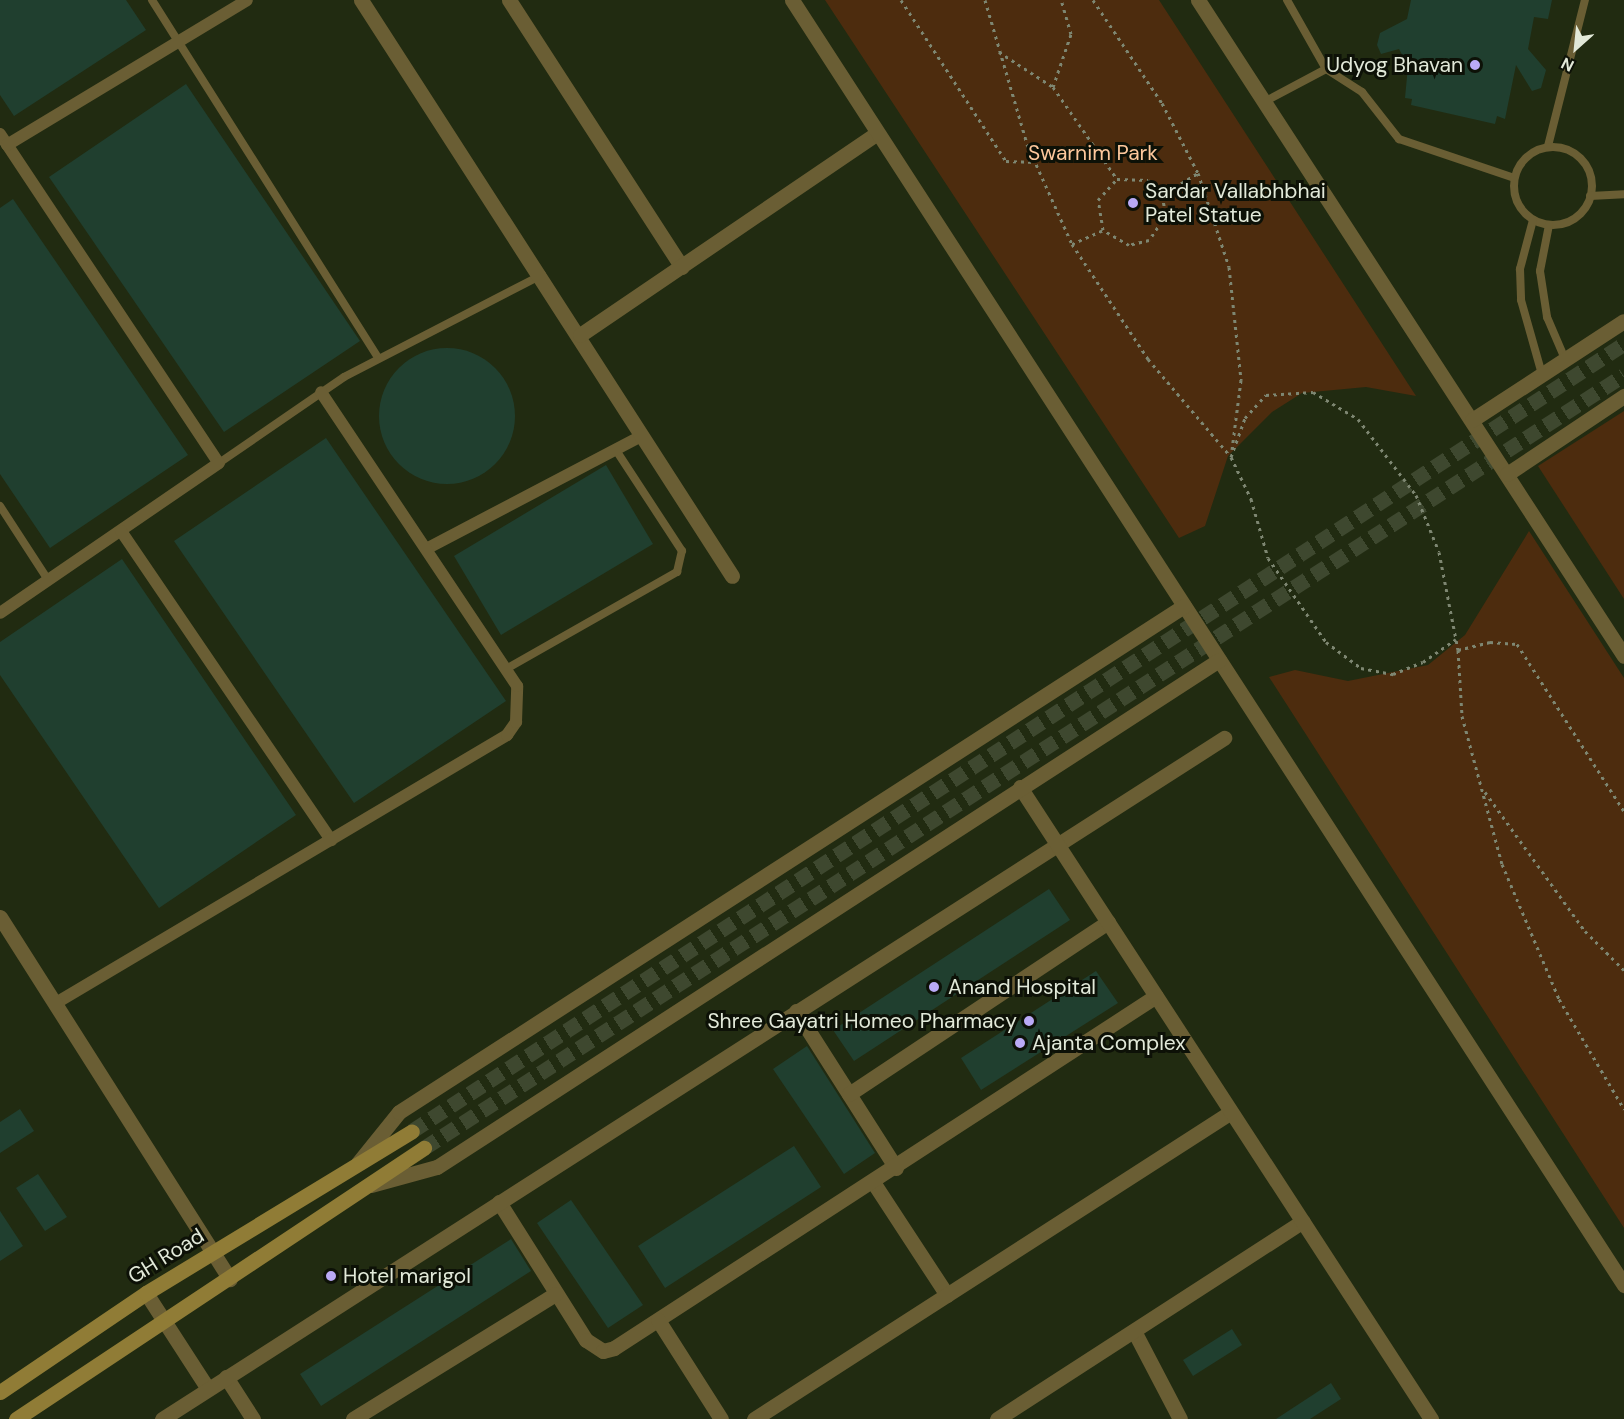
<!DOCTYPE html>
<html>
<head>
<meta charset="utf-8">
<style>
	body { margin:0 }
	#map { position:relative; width:1624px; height:1419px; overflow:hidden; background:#212b11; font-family:"DM Sans",sans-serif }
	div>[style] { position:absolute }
	.green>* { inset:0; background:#4d2c0e }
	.building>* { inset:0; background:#203f2f }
	.round { border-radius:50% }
	.secondary-tunnel>* { height:15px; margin-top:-7.5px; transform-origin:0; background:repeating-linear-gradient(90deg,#3e482f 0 15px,transparent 0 23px) }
	.path>* { height:3px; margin-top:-1.5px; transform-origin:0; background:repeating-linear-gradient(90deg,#7e8772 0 3px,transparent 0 7.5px) }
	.service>* { height:8px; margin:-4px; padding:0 4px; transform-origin:4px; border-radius:4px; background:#6a5e34 }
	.service>.ring { margin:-4px; padding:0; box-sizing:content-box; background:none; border:8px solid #6a5e34; border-radius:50% }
	.pedestrian>* { height:12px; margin:-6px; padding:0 6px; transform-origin:6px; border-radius:6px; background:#6a5e34 }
	.minor>* { height:15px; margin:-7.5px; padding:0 7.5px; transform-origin:7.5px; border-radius:7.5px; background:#6a5e34 }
	.tertiary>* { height:15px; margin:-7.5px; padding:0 7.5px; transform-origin:7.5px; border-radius:7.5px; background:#6a5e34 }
	.secondary>* { height:15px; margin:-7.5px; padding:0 7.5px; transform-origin:7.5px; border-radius:7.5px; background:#907c36 }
	.dots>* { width:16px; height:16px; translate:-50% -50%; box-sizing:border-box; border:3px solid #0d1107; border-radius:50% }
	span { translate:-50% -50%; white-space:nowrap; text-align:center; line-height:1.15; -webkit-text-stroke:6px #0d1107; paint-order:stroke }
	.poi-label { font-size:21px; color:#e2e9d9 }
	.right { translate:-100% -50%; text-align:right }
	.left { translate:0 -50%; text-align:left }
	.park-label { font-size:21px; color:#fec89c }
	.street-label { font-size:21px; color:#e2e9d9 }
	.north { position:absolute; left:1546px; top:18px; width:60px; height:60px; -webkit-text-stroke:4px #0d1107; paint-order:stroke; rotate:207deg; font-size:16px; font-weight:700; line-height:24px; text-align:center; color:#e2e9d9 }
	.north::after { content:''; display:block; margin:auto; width:21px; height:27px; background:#e2e9d9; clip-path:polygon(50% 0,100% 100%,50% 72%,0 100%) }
</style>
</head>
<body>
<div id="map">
	<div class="green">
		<div style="clip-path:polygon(825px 0,1159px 0,1416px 396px,1366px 387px,1302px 393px,1272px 412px,1228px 456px,1205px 526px,1179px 538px)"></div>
		<div style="clip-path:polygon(1624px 411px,1624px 599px,1538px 466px)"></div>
		<div style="clip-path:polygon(1529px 531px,1624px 678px,1624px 1228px,1269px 677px,1295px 670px,1348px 681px,1428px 665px,1465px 635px)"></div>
	</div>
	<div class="building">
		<div style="clip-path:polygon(0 0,126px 0,146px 30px,14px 116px,0 95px)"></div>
		<div style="clip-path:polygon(1411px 0,1552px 0,1548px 19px,1534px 17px,1528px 49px,1546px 70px,1541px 88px,1532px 91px,1516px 65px,1505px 119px,1497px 116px,1495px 124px,1411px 105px,1412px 99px,1405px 98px,1408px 66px,1399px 49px,1381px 54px,1377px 45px,1380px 33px,1407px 19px)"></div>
		<div style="clip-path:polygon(186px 84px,360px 341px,224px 432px,49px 177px)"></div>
		<div style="clip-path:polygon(13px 199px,188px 455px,50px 548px,0 474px,0 208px)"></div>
		<div class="round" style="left:379px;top:348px;width:136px;height:136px"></div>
		<div style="clip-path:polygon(326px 438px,506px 701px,354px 803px,174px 541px)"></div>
		<div style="clip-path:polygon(606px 465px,653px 544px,501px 635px,454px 556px)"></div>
		<div style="clip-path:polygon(122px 559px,296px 815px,159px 908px,0 675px,0 642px)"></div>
		<div style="clip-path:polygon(1049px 889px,1070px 920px,854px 1061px,833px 1030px)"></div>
		<div style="clip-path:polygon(1096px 971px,1118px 1003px,981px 1090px,961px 1058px)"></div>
		<div style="clip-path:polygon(807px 1046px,875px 1153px,844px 1174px,773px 1069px)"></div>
		<div style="clip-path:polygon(20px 1109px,34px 1131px,0 1153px,0 1122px)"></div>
		<div style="clip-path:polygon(794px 1146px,821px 1187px,665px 1288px,638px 1246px)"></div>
		<div style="clip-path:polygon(38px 1174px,67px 1217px,45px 1231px,16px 1188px)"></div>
		<div style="clip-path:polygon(571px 1200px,643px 1305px,608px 1328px,537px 1223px)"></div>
		<div style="clip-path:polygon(0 1211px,23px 1246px,0 1261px)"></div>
		<div style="clip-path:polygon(511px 1239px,531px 1271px,321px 1406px,300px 1374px)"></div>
		<div style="clip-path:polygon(1232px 1329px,1242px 1345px,1193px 1376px,1183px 1360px)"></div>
		<div style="clip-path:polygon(1331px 1383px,1341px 1399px,1310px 1419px,1276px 1419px)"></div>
	</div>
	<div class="secondary-tunnel">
		<div style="left:412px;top:1131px;width:1445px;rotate:-33deg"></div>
		<div style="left:424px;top:1148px;width:1427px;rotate:-32.79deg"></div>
	</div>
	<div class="path">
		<div style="left:901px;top:0;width:192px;rotate:56.9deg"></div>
		<div style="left:1006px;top:161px;width:29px;rotate:2deg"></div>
		<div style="left:985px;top:0;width:150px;rotate:73.7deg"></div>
		<div style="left:1027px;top:144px;width:110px;rotate:65.8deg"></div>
		<div style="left:1072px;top:244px;width:138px;rotate:56.5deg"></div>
		<div style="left:1148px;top:359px;width:128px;rotate:49.7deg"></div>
		<div style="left:1231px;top:457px;width:47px;rotate:64.5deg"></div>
		<div style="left:1251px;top:499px;width:61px;rotate:73.9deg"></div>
		<div style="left:1268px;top:558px;width:102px;rotate:55.4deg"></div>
		<div style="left:1326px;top:642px;width:44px;rotate:36.6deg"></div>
		<div style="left:1361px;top:668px;width:33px;rotate:11deg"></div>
		<div style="left:1393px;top:674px;width:32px;rotate:-22deg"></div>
		<div style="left:1423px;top:662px;width:40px;rotate:-34.9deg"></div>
		<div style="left:1093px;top:0;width:124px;rotate:56.2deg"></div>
		<div style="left:1162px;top:103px;width:79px;rotate:62.8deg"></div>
		<div style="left:1198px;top:173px;width:99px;rotate:71.7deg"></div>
		<div style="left:1229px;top:267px;width:114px;rotate:83.9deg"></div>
		<div style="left:1241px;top:380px;width:70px;rotate:97.4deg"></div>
		<div style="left:999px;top:52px;width:64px;rotate:32.9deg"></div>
		<div style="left:1053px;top:87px;width:56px;rotate:-71.2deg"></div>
		<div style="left:1071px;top:34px;width:35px;rotate:-106deg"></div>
		<div style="left:1053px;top:87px;width:112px;rotate:55.2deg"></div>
		<div style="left:1117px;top:179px;width:31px;rotate:2deg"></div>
		<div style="left:1148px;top:180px;width:21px;rotate:47deg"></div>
		<div style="left:1162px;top:195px;width:20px;rotate:79deg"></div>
		<div style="left:1166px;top:215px;width:30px;rotate:124deg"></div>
		<div style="left:1149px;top:240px;width:21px;rotate:166deg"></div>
		<div style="left:1129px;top:245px;width:30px;rotate:-150deg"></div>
		<div style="left:1103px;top:230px;width:30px;rotate:-99deg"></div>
		<div style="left:1098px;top:200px;width:28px;rotate:-48deg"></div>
		<div style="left:1162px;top:195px;width:42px;rotate:-31.4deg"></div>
		<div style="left:1072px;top:244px;width:34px;rotate:-24deg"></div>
		<div style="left:1231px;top:457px;width:41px;rotate:-70.3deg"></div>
		<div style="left:1245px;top:418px;width:31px;rotate:-48deg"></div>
		<div style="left:1266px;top:395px;width:47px;rotate:-3.7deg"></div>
		<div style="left:1313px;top:392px;width:52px;rotate:31deg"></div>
		<div style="left:1358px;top:419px;width:96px;rotate:52.7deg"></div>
		<div style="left:1416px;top:495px;width:61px;rotate:68deg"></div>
		<div style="left:1439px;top:552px;width:100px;rotate:79deg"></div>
		<div style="left:1458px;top:650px;width:66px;rotate:86.5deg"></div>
		<div style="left:1462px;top:716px;width:153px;rotate:74.9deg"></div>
		<div style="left:1502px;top:864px;width:147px;rotate:67.1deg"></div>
		<div style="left:1559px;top:999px;width:128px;rotate:59.4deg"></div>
		<div style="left:1458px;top:650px;width:33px;rotate:-14deg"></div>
		<div style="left:1490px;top:642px;width:27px;rotate:4deg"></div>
		<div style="left:1517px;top:644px;width:198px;rotate:57.4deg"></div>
		<div style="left:1485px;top:792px;width:171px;rotate:54.3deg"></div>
		<div style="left:1585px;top:931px;width:55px;rotate:45deg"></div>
	</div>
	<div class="service">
		<div style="left:152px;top:0;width:423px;rotate:57.7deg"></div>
		<div style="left:1287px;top:0;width:79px;rotate:60.5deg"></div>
		<div style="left:1264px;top:102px;width:70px;rotate:-28deg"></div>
		<div style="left:1326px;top:69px;width:43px;rotate:32.6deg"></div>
		<div style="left:1362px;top:92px;width:60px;rotate:51.8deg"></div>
		<div style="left:1399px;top:139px;width:121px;rotate:18.7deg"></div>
		<div style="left:1548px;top:146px;width:151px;rotate:-75.8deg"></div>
		<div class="ring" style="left:1514px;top:147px;width:70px;height:70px"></div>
		<div style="left:1590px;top:196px;width:34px;rotate:-3deg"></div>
		<div style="left:1533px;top:220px;width:51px;rotate:104.9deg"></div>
		<div style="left:1520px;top:269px;width:31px;rotate:88deg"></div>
		<div style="left:1521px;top:300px;width:77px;rotate:74.2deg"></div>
		<div style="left:1549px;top:225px;width:47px;rotate:101.1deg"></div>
		<div style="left:1540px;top:271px;width:47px;rotate:81.3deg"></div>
		<div style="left:1547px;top:317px;width:46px;rotate:66.8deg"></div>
		<div style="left:219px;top:463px;width:152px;rotate:-34.5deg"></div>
		<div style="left:344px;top:377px;width:223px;rotate:-27.3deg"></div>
		<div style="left:0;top:506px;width:88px;rotate:57deg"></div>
		<div style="left:506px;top:669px;width:197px;rotate:-29.6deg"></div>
		<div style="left:677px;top:572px;width:22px;rotate:-77deg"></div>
		<div style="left:682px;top:551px;width:121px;rotate:-123.2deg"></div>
	</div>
	<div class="pedestrian">
		<div style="left:0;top:134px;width:395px;rotate:56.4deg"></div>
		<div style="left:219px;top:463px;width:265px;rotate:145.6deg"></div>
		<div style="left:7px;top:145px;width:280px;rotate:-31.1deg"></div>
		<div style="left:121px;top:531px;width:374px;rotate:55.8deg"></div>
		<div style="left:428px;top:548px;width:241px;rotate:-27.7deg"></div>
		<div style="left:56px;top:1003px;width:525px;rotate:-30.72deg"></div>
		<div style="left:507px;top:735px;width:16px;rotate:-55deg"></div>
		<div style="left:516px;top:722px;width:36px;rotate:-88deg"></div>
		<div style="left:517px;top:686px;width:353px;rotate:-123.7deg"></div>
	</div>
	<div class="minor">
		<div style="left:361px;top:0;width:685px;rotate:57.21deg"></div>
		<div style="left:509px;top:0;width:318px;rotate:57.1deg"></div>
		<div style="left:580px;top:335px;width:359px;rotate:-34.2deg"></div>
		<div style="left:796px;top:1011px;width:186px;rotate:57.5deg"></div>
		<div style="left:849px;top:1094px;width:311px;rotate:-33.6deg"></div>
		<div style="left:873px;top:1182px;width:135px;rotate:56.8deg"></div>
		<div style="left:499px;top:1202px;width:163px;rotate:57.8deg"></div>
		<div style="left:586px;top:1340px;width:20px;rotate:33deg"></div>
		<div style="left:603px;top:1351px;width:11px;rotate:-15deg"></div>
		<div style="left:614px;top:1348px;width:646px;rotate:-33deg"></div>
		<div style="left:146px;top:1293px;width:114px;rotate:57.1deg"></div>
		<div style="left:658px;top:1320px;width:117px;rotate:57.5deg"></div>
		<div style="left:1134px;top:1331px;width:99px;rotate:62.4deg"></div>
		<div style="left:226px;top:1377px;width:50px;rotate:57.3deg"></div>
		<div style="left:162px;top:1419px;width:1262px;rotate:-32.67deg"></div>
		<div style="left:353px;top:1419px;width:238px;rotate:-31.7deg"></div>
		<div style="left:754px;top:1419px;width:567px;rotate:-32.77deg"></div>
		<div style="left:997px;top:1419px;width:364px;rotate:-32.9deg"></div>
	</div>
	<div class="tertiary">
		<div style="left:792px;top:0;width:1531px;rotate:57.08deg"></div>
		<div style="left:1198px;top:0;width:782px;rotate:57deg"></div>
		<div style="left:1472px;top:420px;width:181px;rotate:-33.1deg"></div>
		<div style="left:1507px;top:474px;width:141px;rotate:-33.7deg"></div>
		<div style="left:1020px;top:787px;width:754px;rotate:56.96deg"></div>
		<div style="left:0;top:917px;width:429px;rotate:57.6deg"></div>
		<div style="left:358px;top:1163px;width:65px;rotate:-51.2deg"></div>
		<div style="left:399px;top:1112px;width:934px;rotate:-32.81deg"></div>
		<div style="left:371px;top:1185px;width:68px;rotate:-15.3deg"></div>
		<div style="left:437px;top:1167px;width:932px;rotate:-32.96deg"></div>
	</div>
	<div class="secondary">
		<div style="left:0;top:1392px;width:176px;rotate:-34.1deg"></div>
		<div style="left:146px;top:1293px;width:311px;rotate:-31.3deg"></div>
		<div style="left:16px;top:1419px;width:490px;rotate:-33.6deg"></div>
	</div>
	<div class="dots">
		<div style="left:1475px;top:65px;background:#baaaf6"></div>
		<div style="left:1133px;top:203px;background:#baaaf6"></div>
		<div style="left:934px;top:987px;background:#baaaf6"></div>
		<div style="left:1029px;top:1021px;background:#baaaf6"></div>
		<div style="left:1020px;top:1043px;background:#baaaf6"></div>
		<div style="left:331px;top:1276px;background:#baaaf6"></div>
	</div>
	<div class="poi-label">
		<span class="right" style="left:1463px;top:65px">Udyog Bhavan</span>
		<span class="left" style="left:1145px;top:203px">Sardar Vallabhbhai<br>Patel Statue</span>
		<span class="left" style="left:948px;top:987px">Anand Hospital</span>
		<span class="right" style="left:1017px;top:1021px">Shree Gayatri Homeo Pharmacy</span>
		<span class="left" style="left:1032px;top:1043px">Ajanta Complex</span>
		<span class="left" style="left:343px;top:1276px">Hotel marigol</span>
	</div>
	<div class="park-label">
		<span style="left:1093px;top:153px">Swarnim Park</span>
	</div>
	<div class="street-label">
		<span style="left:166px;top:1256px;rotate:-32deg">GH Road</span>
	</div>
	<div class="north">N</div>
</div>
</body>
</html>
